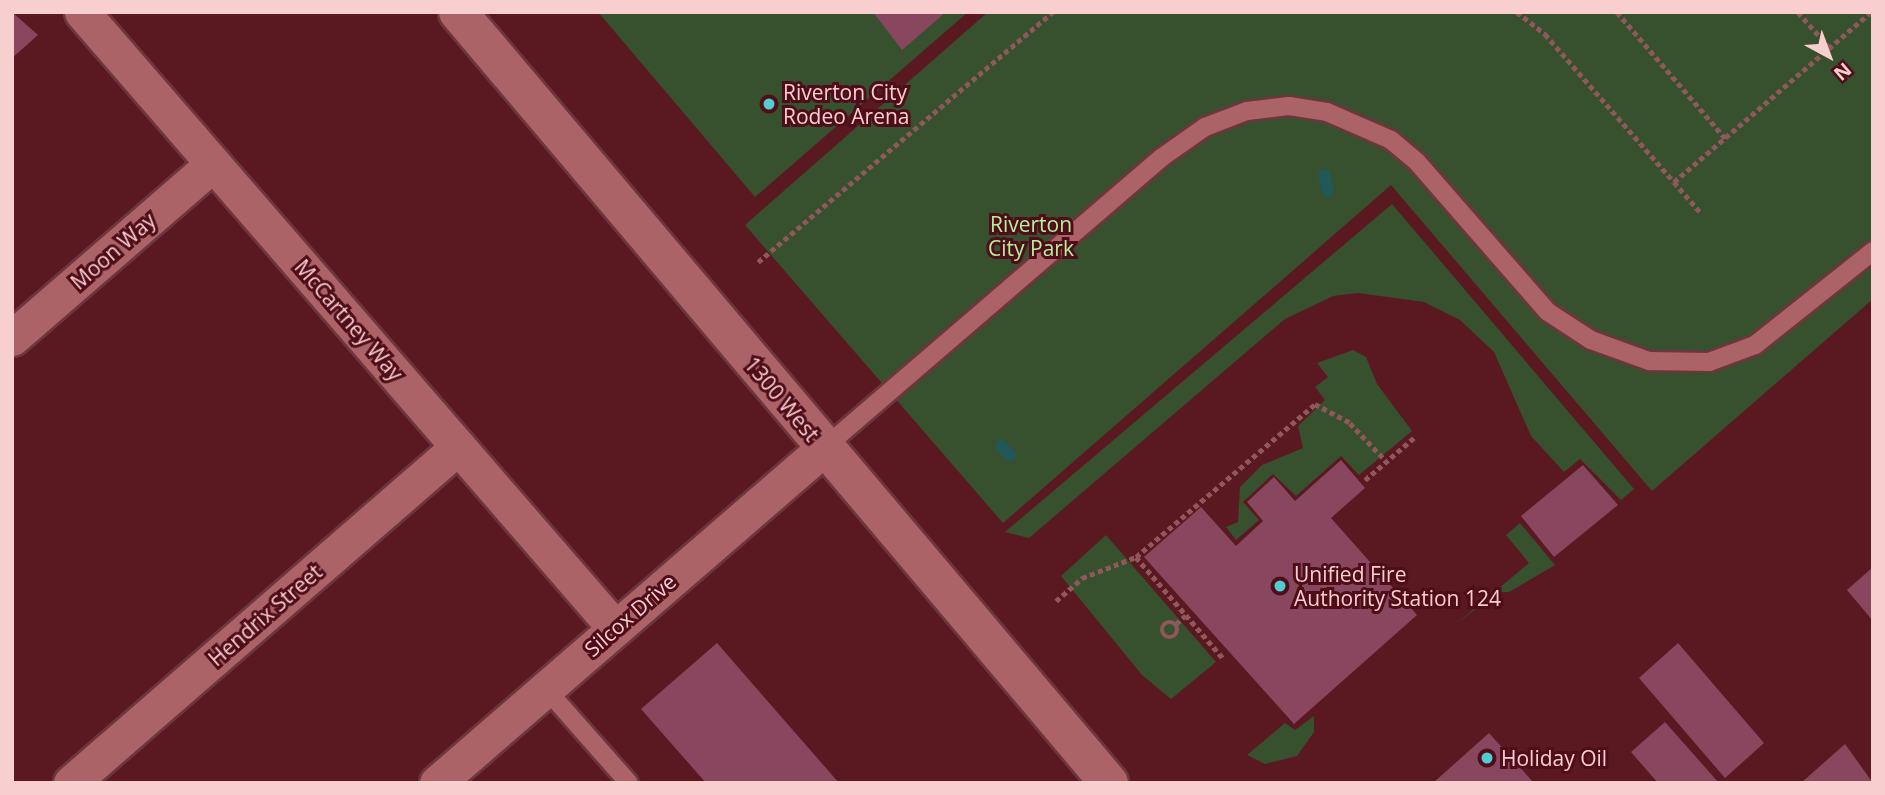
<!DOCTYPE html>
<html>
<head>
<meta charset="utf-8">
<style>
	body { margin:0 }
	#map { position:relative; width:1885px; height:795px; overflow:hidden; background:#5a1921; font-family:"Open Sans",sans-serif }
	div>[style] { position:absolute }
	.green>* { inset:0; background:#37502d }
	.stream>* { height:12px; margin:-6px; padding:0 6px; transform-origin:6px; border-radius:6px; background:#215859 }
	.building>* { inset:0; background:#88465f }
	.path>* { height:4.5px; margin-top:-2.25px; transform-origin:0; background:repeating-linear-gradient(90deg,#90575c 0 5px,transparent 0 8.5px) }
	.path>.ring { margin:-2.25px; padding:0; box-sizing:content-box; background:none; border:4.5px solid #90575c; border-radius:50% }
	.roads { filter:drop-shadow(2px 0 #6d363d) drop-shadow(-2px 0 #6d363d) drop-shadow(0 2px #6d363d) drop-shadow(0 -2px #6d363d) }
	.service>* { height:18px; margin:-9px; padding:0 9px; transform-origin:9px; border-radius:9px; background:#ac6367 }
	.minor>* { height:35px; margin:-17.5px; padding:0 17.5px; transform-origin:17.5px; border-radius:17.5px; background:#ac6367 }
	.tertiary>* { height:38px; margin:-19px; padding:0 19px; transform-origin:19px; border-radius:19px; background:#ac6367 }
	.dots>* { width:19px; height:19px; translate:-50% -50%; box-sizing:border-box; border:4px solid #4e0d18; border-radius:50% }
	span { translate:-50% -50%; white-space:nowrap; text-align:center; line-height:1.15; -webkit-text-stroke:6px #4e0d18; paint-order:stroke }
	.poi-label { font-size:21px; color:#f8cece }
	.left { translate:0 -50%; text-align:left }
	.park-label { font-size:21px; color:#b4ef9c }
	.street-label { font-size:21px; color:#f8cece }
	.frame { position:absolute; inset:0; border:14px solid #f8cece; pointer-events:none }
	.north { position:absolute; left:1794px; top:21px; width:70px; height:70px; -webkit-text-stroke:5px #4e0d18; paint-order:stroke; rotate:139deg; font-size:19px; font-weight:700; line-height:28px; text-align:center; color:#f8cece }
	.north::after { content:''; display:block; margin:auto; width:24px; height:32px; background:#f8cece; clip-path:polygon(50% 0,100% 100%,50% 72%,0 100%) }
</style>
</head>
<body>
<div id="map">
	<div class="green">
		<div style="clip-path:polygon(598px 12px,968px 12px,755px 197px)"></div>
		<div style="clip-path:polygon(988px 12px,1873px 12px,1873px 299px,1652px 491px,1391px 185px,1003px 523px,745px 225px)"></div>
		<div style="clip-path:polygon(1392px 204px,1634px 489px,1621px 500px,1580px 459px,1564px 472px,1531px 436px,1494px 352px,1460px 320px,1424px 302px,1358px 293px,1333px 296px,1285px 319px,1029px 538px,1005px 532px)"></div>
		<div style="clip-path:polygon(1353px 350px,1366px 357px,1377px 384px,1412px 431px,1359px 475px,1341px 456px,1296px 496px,1273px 474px,1243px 502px,1259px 520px,1236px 540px,1226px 527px,1238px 522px,1240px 487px,1262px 465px,1303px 448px,1298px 426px,1325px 400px,1315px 387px,1328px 377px,1317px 363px)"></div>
		<div style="clip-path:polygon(1520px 523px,1555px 565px,1509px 592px,1498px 592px,1456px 624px,1529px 563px,1506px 535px)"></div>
		<div style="clip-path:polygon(1106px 535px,1216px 662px,1171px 699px,1142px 675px,1061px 576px)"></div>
		<div style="clip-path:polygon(1314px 716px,1314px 732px,1297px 756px,1265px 764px,1247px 755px,1285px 723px,1295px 730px)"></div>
	</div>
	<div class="stream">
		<div style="left:1324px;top:175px;width:16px;rotate:76deg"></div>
		<div style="left:1001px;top:446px;width:13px;rotate:45deg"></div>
	</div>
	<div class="building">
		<div style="clip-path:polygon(12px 12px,38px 35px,12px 58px)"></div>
		<div style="clip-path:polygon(873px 12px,946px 12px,902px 50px)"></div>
		<div style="clip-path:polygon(1341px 460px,1365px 488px,1331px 518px,1417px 615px,1294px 724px,1144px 557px,1201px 507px,1236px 546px,1263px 521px,1247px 502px,1274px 477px,1295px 501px)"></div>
		<div style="clip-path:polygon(1583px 465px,1618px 505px,1554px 557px,1521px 516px)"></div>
		<div style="clip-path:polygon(1873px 567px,1873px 621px,1847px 590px)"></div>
		<div style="clip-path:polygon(717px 643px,839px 783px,706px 783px,641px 709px)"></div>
		<div style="clip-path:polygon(1678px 643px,1764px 743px,1725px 778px,1639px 678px)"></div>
		<div style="clip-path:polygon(1665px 722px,1719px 783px,1658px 783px,1631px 752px)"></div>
		<div style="clip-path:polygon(1489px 733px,1534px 783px,1433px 783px)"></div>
		<div style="clip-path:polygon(1845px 744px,1873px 783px,1801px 783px)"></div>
	</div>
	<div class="path">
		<div style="left:1517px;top:12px;width:36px;rotate:38deg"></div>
		<div style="left:1545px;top:34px;width:196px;rotate:48.9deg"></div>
		<div style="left:1674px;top:182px;width:260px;rotate:-40.8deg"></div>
		<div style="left:1617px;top:12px;width:167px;rotate:49.4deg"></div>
		<div style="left:1798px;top:12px;width:48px;rotate:48.4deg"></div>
		<div style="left:1674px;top:182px;width:40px;rotate:49deg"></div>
		<div style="left:758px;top:262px;width:387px;rotate:-40.3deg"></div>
		<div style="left:1365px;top:480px;width:67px;rotate:-40.8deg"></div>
		<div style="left:1136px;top:557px;width:133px;rotate:49.3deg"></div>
		<div style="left:1056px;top:601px;width:35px;rotate:-41deg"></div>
		<div style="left:1082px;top:578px;width:58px;rotate:-21.3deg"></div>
		<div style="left:1136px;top:557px;width:235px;rotate:-40.5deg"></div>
		<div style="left:1315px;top:404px;width:40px;rotate:28deg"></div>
		<div style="left:1350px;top:423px;width:52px;rotate:46.5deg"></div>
		<div class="ring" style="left:1162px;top:622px;width:11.5px;height:11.5px"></div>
		<div style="left:1176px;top:624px;width:13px;rotate:-42deg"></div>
	</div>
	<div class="roads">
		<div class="service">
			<div style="left:824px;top:448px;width:445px;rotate:-40.7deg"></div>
			<div style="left:1161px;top:158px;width:54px;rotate:-35.2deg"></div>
			<div style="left:1205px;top:127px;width:45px;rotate:-20.9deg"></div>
			<div style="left:1247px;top:111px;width:42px;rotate:-6.8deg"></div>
			<div style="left:1289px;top:106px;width:38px;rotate:9deg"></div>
			<div style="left:1327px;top:112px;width:70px;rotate:23.6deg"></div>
			<div style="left:1391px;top:140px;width:34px;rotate:40deg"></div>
			<div style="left:1417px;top:162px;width:199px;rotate:48.9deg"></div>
			<div style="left:1548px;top:312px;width:51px;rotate:33.1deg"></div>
			<div style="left:1591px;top:340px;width:62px;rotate:19.9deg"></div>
			<div style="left:1649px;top:361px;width:60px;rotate:1deg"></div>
			<div style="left:1709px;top:362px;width:49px;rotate:-20.3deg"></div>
			<div style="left:1755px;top:345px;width:151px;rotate:-38.5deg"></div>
			<div style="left:546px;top:689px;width:125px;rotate:48.6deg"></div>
		</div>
		<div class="minor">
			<div style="left:82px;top:12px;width:815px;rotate:49.13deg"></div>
			<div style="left:12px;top:338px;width:266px;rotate:-40.9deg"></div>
			<div style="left:71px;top:783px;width:513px;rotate:-40.97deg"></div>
			<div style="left:437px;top:783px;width:512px;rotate:-40.88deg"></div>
		</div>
		<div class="tertiary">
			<div style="left:458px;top:12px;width:1009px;rotate:49.82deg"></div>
		</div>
	</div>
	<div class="dots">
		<div style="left:769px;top:104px;background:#52cdcf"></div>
		<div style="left:1280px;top:586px;background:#52cdcf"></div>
		<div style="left:1487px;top:758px;background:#52cdcf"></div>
	</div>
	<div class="poi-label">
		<span class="left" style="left:783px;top:104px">Riverton City<br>Rodeo Arena</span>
		<span class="left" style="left:1294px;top:586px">Unified Fire<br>Authority Station 124</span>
		<span class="left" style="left:1501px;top:758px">Holiday Oil</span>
	</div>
	<div class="park-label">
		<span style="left:1031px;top:236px">Riverton<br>City Park</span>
	</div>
	<div class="street-label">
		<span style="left:113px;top:251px;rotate:-41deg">Moon Way</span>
		<span style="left:349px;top:320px;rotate:49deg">McCartney Way</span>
		<span style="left:782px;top:399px;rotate:50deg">1300 West</span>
		<span style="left:265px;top:615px;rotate:-41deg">Hendrix Street</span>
		<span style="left:630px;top:615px;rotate:-41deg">Silcox Drive</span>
	</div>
	<div class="frame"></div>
	<div class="north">N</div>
</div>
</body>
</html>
